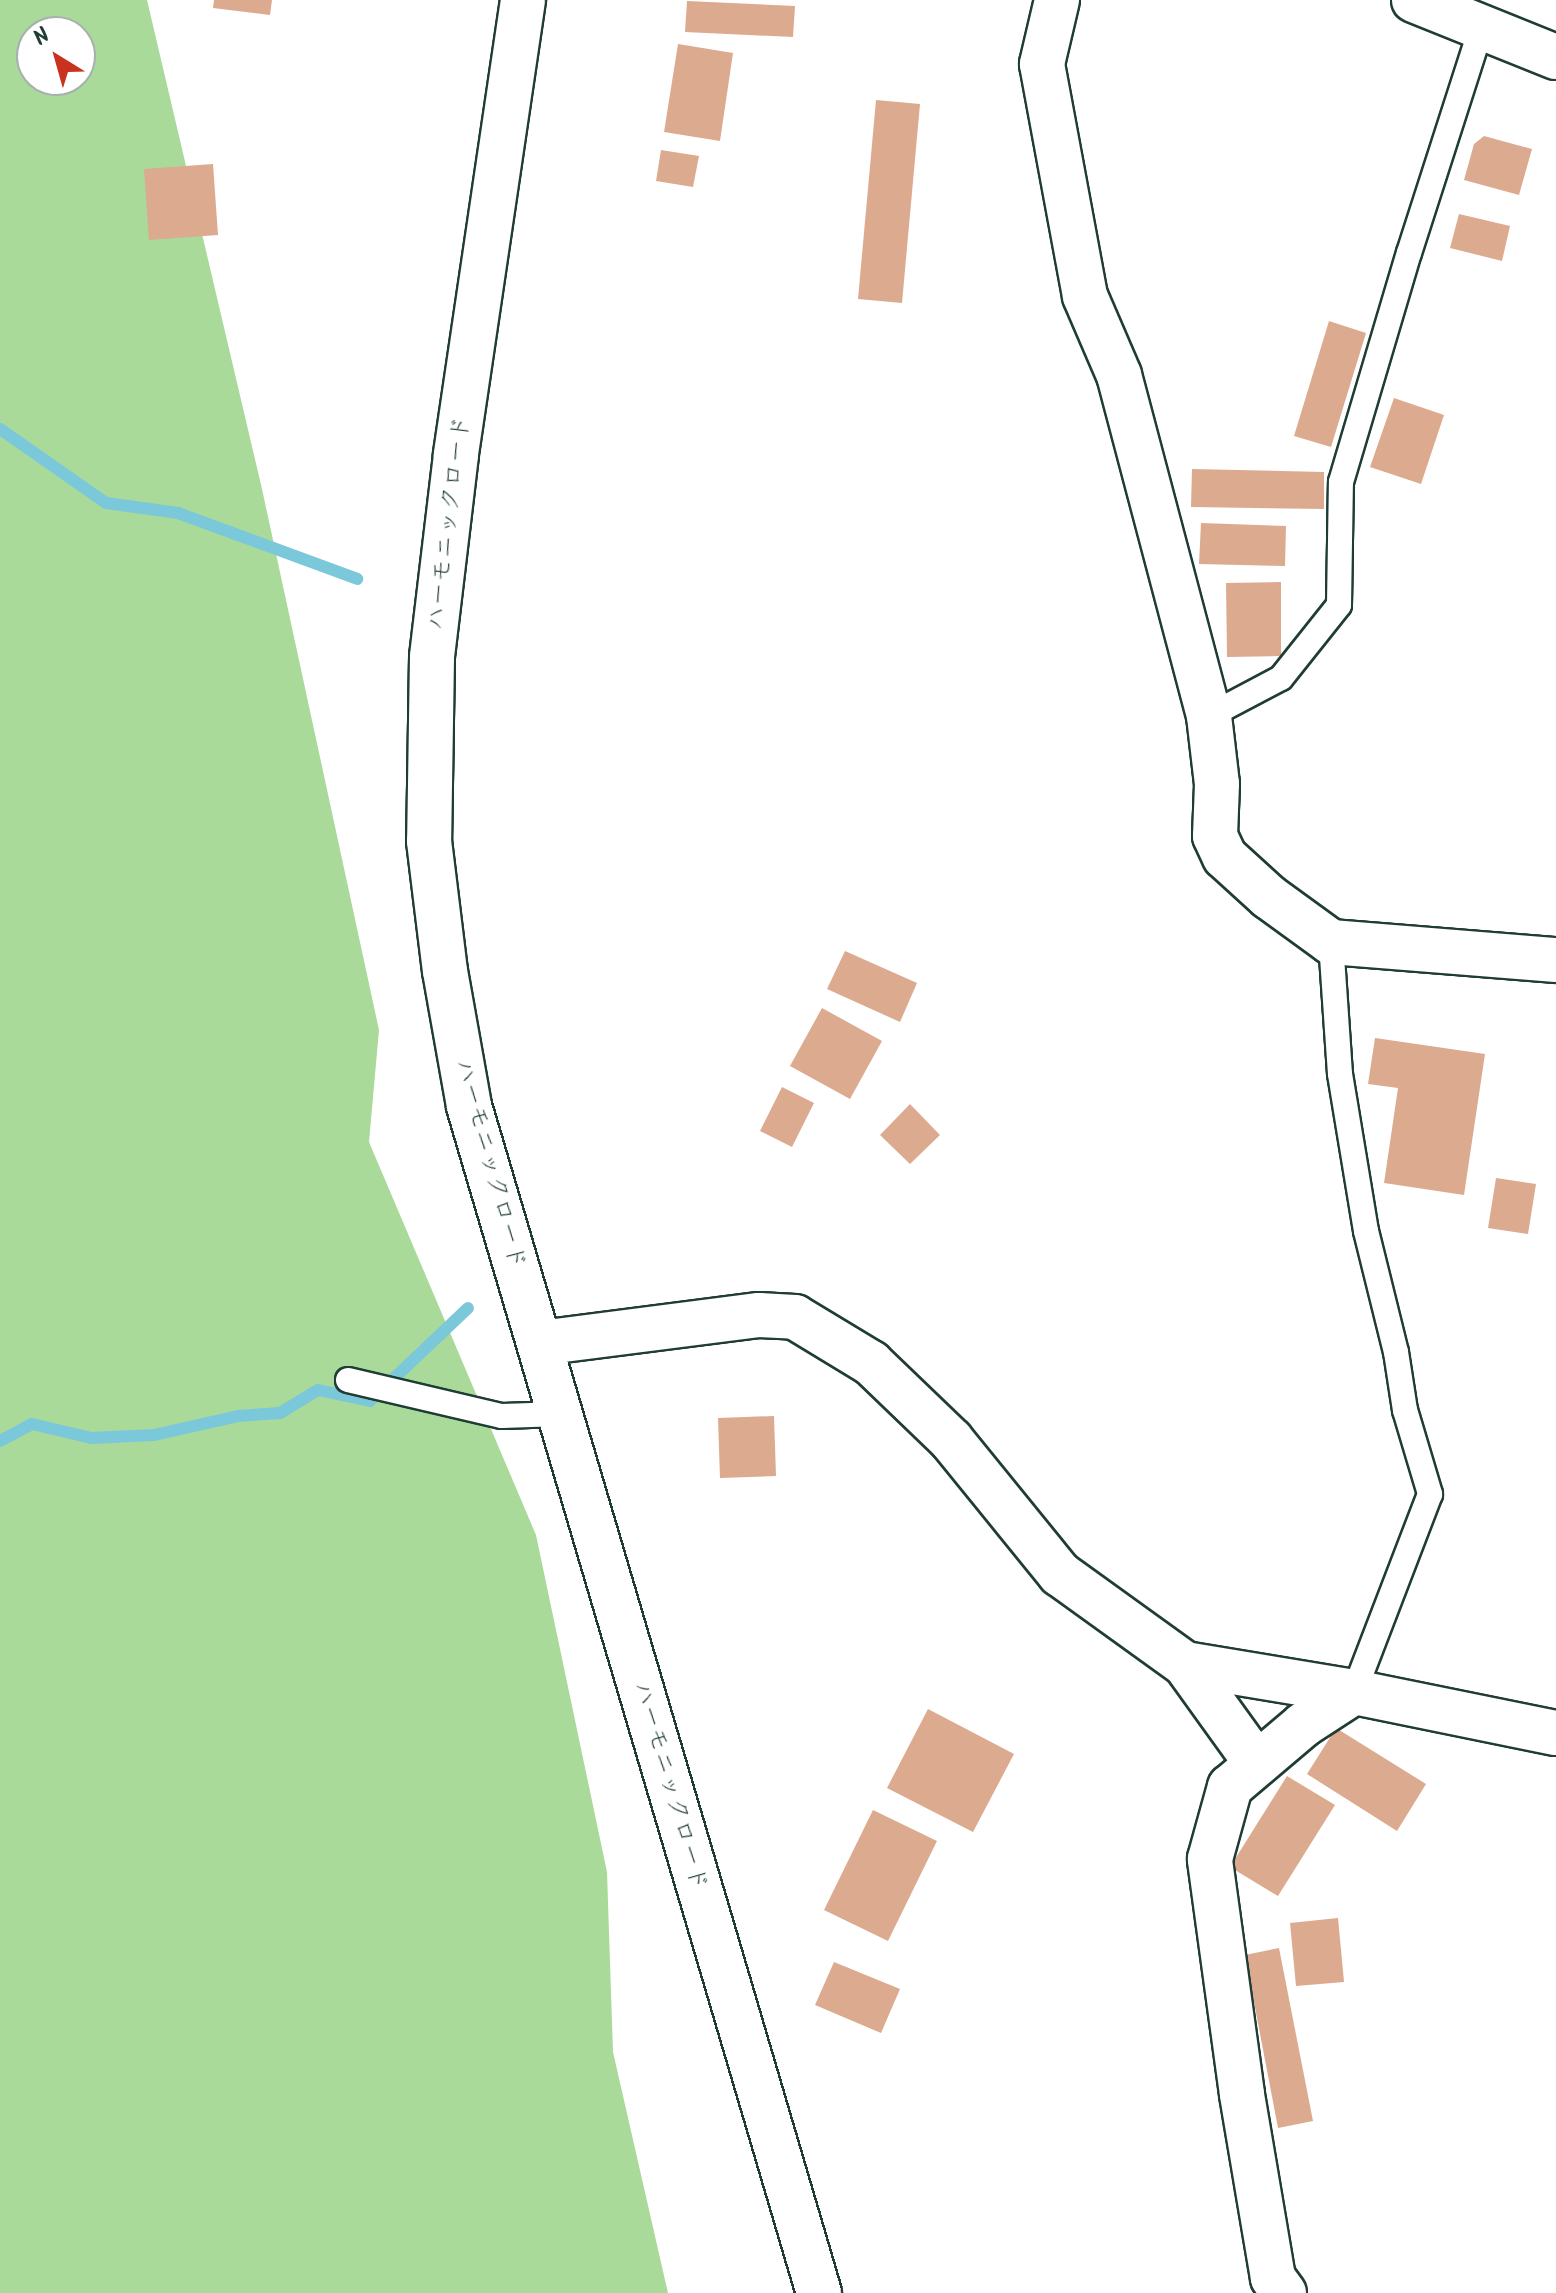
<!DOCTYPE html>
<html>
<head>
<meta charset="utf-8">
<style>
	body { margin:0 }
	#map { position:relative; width:1556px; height:2293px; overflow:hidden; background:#fff; font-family:Kalam,"Klee One",sans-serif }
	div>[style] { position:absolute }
	.green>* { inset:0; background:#a9da9a }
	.stream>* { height:12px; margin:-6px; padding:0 6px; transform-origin:6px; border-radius:6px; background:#7bc8da }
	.building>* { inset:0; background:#dcaa8f }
	.roads { filter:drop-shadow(2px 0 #1f3d34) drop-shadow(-2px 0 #1f3d34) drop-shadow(0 2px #1f3d34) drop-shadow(0 -2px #1f3d34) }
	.lane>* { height:24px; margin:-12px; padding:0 12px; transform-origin:12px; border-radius:12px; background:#fff }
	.street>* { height:44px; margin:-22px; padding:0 22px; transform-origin:22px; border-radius:22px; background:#fff }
	.secondary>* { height:44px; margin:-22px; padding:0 22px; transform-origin:22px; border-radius:22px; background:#fff }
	span { translate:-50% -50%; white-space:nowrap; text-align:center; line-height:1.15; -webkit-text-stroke:7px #fff; paint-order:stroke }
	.street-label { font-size:24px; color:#1f3d34 }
	.north { position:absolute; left:16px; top:16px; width:80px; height:80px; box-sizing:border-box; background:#fff; border:2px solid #a5b1ae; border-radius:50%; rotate:323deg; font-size:22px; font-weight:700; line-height:32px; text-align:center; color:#1f3d34 }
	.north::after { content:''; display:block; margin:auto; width:28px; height:36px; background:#c8321e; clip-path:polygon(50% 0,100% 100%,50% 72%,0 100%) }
</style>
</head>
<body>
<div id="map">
	<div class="green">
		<div style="clip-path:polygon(evenodd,0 0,147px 0,262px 489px,379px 1030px,369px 1142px,536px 1535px,607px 1872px,613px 2052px,668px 2293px,0 2293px,0 0,32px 32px,80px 32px,80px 80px,32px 80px,32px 32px)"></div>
	</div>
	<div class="stream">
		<div style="left:0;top:429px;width:129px;rotate:34.9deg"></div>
		<div style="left:106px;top:503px;width:73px;rotate:7.9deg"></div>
		<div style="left:178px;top:513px;width:191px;rotate:20.2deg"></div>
		<div style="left:0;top:1441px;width:36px;rotate:-28deg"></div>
		<div style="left:32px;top:1424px;width:61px;rotate:13.3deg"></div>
		<div style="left:91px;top:1438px;width:63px;rotate:-2.7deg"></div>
		<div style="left:154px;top:1435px;width:86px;rotate:-12.7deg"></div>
		<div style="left:238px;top:1416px;width:42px;rotate:-4.1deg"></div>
		<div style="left:280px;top:1413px;width:44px;rotate:-31.2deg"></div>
		<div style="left:318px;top:1390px;width:53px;rotate:11.9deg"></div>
		<div style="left:370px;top:1401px;width:135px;rotate:-43.5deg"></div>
	</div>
	<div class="building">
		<div style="clip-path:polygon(214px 0,272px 0,270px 15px,213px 8px)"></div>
		<div style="clip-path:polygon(687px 1px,795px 6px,793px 37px,685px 32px)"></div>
		<div style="clip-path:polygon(678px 44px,733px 53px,720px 141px,664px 132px)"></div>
		<div style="clip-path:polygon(876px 100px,920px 104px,902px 303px,858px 299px)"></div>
		<div style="clip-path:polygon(1484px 136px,1532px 149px,1519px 195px,1464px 180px,1474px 144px)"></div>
		<div style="clip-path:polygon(661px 150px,699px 156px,693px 187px,656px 181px)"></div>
		<div style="clip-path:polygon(213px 164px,218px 235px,149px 240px,144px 169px)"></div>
		<div style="clip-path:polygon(1459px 214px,1510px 226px,1502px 261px,1450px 248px)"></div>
		<div style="clip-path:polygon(1329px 321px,1366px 333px,1331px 447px,1294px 436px)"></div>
		<div style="clip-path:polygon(1394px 398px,1444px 415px,1421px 484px,1370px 467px)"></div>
		<div style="clip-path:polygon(1192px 469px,1324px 472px,1324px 509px,1191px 507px)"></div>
		<div style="clip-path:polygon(1201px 523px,1286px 526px,1285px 566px,1199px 564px)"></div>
		<div style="clip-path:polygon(1281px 582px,1281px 656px,1227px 657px,1226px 583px)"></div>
		<div style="clip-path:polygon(845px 951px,917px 983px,900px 1022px,827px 989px)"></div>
		<div style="clip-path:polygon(822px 1008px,882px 1041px,850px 1099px,790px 1066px)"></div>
		<div style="clip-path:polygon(1375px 1038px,1485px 1054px,1464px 1195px,1384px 1183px,1398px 1088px,1368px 1084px)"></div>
		<div style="clip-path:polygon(782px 1087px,814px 1103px,792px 1147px,760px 1131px)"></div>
		<div style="clip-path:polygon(910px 1104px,940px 1135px,910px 1164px,880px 1135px)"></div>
		<div style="clip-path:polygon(1496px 1178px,1536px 1184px,1528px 1234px,1488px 1228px)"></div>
		<div style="clip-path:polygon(774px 1416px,776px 1476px,720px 1478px,718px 1418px)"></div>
		<div style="clip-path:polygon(928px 1709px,1014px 1754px,973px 1832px,887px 1788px)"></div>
		<div style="clip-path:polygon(1336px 1728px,1426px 1784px,1397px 1831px,1307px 1774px)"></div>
		<div style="clip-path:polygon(1287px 1776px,1335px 1805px,1278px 1896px,1230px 1867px)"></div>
		<div style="clip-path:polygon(873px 1810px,937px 1841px,888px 1941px,824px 1910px)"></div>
		<div style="clip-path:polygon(1338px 1918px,1344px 1982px,1296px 1986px,1290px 1923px)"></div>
		<div style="clip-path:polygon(1279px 1948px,1313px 2121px,1278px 2128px,1245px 1955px)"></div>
		<div style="clip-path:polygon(834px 1962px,900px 1989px,881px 2033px,815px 2005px)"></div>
	</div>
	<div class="roads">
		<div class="lane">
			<div style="left:1209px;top:716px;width:81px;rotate:-27.8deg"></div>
			<div style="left:1281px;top:678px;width:93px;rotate:-51.5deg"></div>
			<div style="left:1339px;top:605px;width:123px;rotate:-89.1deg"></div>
			<div style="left:1341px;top:482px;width:239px;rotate:-73.5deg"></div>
			<div style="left:1409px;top:253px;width:238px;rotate:-72.2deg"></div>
			<div style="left:1331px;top:942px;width:132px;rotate:86.1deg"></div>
			<div style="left:1340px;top:1074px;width:159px;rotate:80.6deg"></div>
			<div style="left:1366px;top:1231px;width:125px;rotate:76.1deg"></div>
			<div style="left:1396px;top:1352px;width:59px;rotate:81.2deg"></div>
			<div style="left:1405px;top:1410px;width:88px;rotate:73.4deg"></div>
			<div style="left:1430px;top:1494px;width:212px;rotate:111deg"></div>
			<div style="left:348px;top:1380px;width:158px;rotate:13.2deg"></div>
			<div style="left:502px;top:1416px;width:59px;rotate:-1.9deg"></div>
		</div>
		<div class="street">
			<div style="left:1057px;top:0;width:66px;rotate:103.2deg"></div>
			<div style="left:1042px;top:64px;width:236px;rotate:79.5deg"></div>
			<div style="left:1085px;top:296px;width:86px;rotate:66.7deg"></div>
			<div style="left:1119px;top:375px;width:353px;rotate:75.2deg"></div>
			<div style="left:1209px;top:716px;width:68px;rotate:83.3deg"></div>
			<div style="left:1217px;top:784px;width:52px;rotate:92.2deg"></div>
			<div style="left:1215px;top:836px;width:23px;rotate:65deg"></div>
			<div style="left:1225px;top:857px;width:59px;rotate:42.3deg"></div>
			<div style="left:1269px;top:897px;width:77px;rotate:36deg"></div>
			<div style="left:1331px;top:942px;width:226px;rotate:4.6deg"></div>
			<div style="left:1414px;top:0;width:153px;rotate:21.9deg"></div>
			<div style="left:540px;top:1343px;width:221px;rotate:-7.3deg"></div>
			<div style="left:759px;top:1315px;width:36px;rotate:3deg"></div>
			<div style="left:795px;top:1317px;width:89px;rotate:31.2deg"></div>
			<div style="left:871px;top:1363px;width:111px;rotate:43.9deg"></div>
			<div style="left:951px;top:1440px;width:173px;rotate:50.9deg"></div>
			<div style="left:1060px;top:1574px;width:154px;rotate:35.8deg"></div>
			<div style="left:1185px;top:1664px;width:123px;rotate:54.2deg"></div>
			<div style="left:1185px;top:1664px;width:171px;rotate:9.4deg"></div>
			<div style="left:1354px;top:1692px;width:206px;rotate:11.5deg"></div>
			<div style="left:1284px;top:2293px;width:19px;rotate:-126deg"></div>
			<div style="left:1273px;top:2278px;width:187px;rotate:-99.6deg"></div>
			<div style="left:1242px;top:2094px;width:237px;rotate:-97.8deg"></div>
			<div style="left:1210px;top:1859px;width:75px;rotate:-74.5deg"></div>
			<div style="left:1230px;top:1787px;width:96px;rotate:-40.3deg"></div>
			<div style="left:1303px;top:1725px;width:61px;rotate:-32.9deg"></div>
		</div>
		<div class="secondary">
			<div style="left:523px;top:0;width:460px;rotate:98.4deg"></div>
			<div style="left:456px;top:455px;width:203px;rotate:96.8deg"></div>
			<div style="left:432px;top:657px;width:184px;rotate:90.9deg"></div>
			<div style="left:429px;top:841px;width:131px;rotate:83deg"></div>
			<div style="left:445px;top:971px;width:137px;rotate:79.9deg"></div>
			<div style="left:469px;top:1106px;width:1238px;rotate:73.57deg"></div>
		</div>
	</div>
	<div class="street-label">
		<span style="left:449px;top:523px;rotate:-83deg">ハーモニックロード</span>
		<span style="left:490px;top:1164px;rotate:75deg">ハーモニックロード</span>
		<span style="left:670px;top:1786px;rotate:74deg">ハーモニックロード</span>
	</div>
	<div class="north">N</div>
</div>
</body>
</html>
